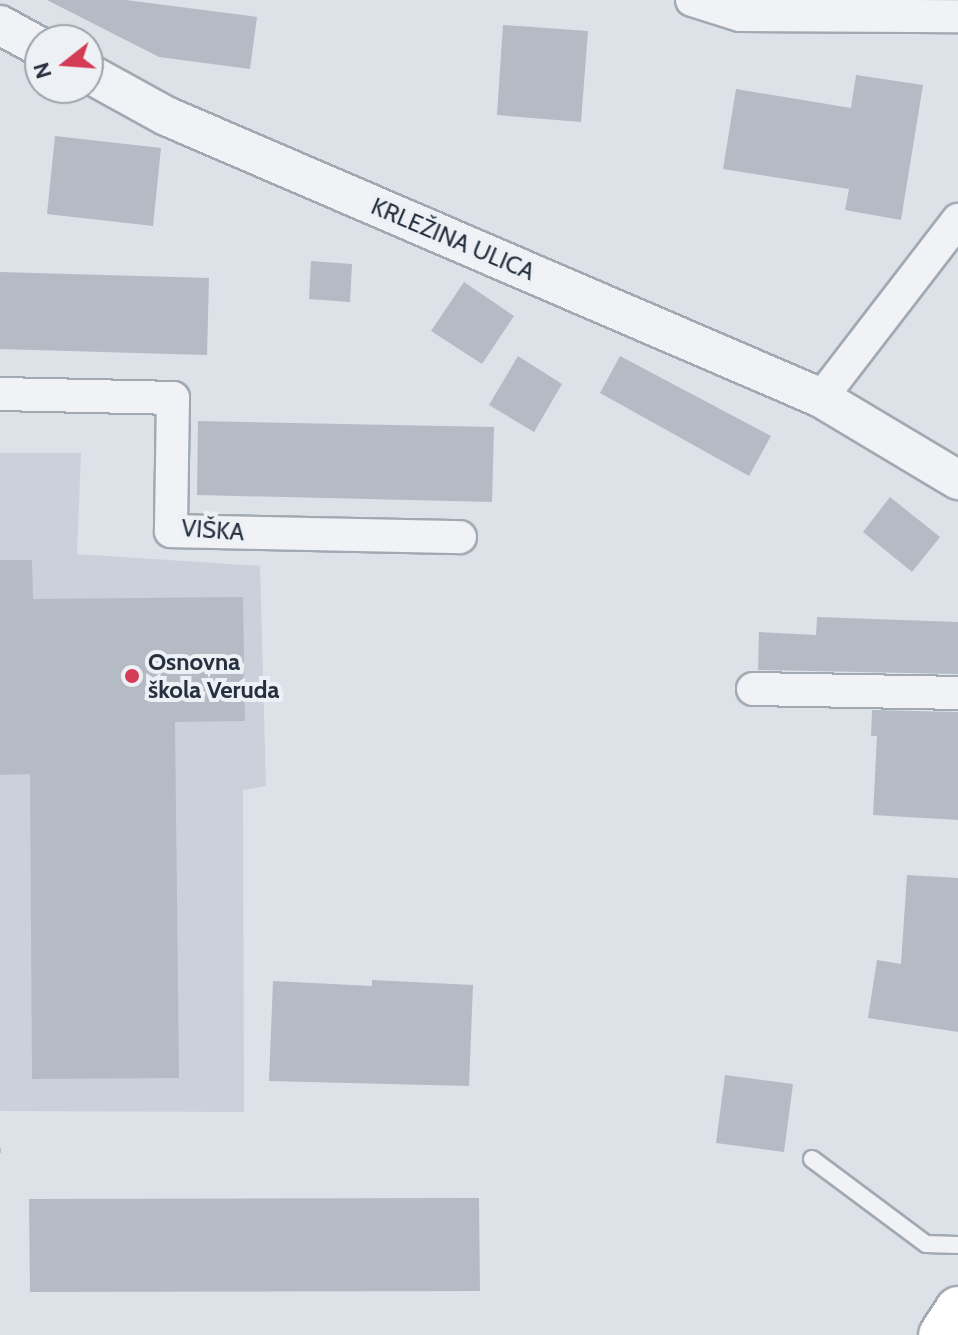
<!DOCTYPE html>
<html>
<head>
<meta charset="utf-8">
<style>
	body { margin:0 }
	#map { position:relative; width:958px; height:1335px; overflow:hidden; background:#dde2e8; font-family:Cabin,sans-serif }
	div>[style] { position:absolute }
	.built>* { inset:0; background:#cbd1da }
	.building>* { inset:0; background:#b4bbc5 }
	.path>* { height:5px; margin-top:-2.5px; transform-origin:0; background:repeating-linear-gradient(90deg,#bbc0c6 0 6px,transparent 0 12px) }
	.roads { filter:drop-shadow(2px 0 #a2a9b2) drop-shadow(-2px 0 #a2a9b2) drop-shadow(0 2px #a2a9b2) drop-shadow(0 -2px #a2a9b2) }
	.service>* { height:16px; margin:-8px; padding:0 8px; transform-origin:8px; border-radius:8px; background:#f0f2f6 }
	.minor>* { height:32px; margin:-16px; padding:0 16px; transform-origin:16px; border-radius:16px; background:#f0f2f6 }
	.tertiary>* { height:38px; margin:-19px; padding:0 19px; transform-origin:19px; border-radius:19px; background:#f0f2f6 }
	.secondary>* { height:44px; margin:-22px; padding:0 22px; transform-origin:22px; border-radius:22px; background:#fff }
	.dots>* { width:22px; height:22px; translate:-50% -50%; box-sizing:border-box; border:4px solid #edf1f6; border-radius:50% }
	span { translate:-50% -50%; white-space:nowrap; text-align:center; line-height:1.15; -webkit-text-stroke:8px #edf1f6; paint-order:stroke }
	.street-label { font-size:24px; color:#26303f }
	.poi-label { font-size:24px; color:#26303f; font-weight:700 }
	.left { translate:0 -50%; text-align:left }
	.north { position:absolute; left:24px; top:24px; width:80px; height:80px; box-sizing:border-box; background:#edf1f6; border:2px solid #9da4ad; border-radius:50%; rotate:253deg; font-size:22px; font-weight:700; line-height:32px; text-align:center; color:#26303f }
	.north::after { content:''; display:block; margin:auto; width:28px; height:36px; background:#d43b54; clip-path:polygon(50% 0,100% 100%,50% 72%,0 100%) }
</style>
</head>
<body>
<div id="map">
	<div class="built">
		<div style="clip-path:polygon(0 453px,81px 453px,77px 554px,260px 566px,266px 786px,243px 790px,244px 1112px,0 1111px)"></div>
	</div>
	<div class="building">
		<div style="clip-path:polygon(47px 0,126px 0,257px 17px,250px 69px,159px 57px)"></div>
		<div style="clip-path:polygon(503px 25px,588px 31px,581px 122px,497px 115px)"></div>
		<div style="clip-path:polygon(856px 75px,923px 85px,901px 220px,845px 210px,849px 189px,723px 169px,736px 89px,851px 108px)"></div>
		<div style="clip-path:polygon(55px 136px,161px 148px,153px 226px,47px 214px)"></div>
		<div style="clip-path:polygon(311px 261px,352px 264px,350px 302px,309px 299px)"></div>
		<div style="clip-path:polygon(0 272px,209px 278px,207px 355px,0 349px)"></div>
		<div style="clip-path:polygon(464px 282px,514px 316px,482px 364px,431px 331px)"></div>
		<div style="clip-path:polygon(518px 356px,562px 384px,534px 432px,489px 405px)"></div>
		<div style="clip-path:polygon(620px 356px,771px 436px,749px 476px,600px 393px)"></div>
		<div style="clip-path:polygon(198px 421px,494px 427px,492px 502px,197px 495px)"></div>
		<div style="clip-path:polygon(890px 497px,940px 537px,912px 572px,863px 532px)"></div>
		<div style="clip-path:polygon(0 560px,32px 560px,33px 599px,243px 597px,245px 721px,175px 722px,179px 1078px,32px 1079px,30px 774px,0 775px)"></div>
		<div style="clip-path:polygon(817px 617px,958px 622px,958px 674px,758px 670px,759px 632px,816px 635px)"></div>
		<div style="clip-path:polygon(872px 710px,958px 712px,958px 820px,873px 815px,877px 736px,871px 736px)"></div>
		<div style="clip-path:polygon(907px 875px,958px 878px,958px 1032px,868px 1018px,877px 960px,901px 964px)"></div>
		<div style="clip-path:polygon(372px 980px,473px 985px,469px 1086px,269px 1081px,273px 981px,372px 986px)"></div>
		<div style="clip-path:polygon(725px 1075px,793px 1084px,784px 1152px,716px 1143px)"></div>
		<div style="clip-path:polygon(479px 1198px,480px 1291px,30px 1292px,29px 1199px)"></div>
	</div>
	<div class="path">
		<div style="left:0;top:1150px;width:1px"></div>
	</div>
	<div class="roads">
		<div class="service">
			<div style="left:812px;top:1159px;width:142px;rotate:36.7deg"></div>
			<div style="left:926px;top:1244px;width:32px;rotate:2deg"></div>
		</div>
		<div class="minor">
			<div style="left:692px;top:0;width:50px;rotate:17.4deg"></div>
			<div style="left:740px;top:15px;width:218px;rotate:0.3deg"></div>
			<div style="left:0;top:394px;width:173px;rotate:1.3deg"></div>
			<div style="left:173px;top:398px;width:133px;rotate:90.9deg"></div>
			<div style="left:171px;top:531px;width:289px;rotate:1.2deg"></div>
			<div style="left:821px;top:398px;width:225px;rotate:-52.4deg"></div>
			<div style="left:753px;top:689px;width:205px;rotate:1.1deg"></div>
		</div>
		<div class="tertiary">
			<div style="left:0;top:25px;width:46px;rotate:28.8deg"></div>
			<div style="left:88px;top:73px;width:89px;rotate:28.9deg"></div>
			<div style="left:166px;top:116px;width:713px;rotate:23.29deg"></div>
			<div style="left:821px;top:398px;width:160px;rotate:30.9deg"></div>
		</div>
		<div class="secondary">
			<div style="left:941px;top:1335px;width:31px;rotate:-57deg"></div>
		</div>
	</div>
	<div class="dots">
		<div style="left:132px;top:676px;background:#d43b54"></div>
	</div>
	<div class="street-label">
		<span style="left:453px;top:239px;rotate:23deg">KRLEŽINA ULICA</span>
		<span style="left:213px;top:530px;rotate:4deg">VIŠKA</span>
	</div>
	<div class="poi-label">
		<span class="left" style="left:148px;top:676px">Osnovna<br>škola Veruda</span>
	</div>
	<div class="north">N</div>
</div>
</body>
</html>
